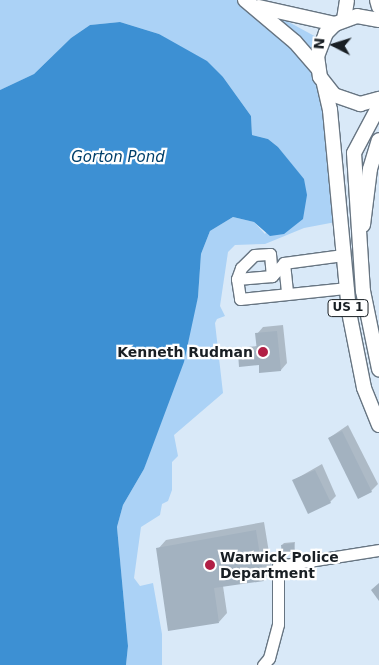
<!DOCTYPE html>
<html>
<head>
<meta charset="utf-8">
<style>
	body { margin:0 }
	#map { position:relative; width:379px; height:665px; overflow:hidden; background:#d9e9f8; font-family:"DejaVu Sans",sans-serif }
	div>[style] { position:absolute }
	.green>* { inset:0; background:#abd2f6 }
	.water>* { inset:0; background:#3d90d3 }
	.shadow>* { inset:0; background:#0003 }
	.building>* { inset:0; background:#a3b2c0 }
	.roads { filter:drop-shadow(1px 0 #677582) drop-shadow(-1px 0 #677582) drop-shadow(0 1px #677582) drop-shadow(0 -1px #677582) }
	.minor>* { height:11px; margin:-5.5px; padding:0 5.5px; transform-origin:5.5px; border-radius:5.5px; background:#fff }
	.major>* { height:14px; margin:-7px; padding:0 7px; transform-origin:7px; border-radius:7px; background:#fff }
	.dots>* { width:14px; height:14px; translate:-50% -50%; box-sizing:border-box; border:2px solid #fff; border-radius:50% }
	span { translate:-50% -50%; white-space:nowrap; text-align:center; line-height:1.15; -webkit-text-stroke:4.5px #fff; paint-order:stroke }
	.shield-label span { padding:1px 4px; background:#fff; border:1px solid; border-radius:4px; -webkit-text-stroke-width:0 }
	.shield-label { font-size:12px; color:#191f24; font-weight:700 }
	.poi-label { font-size:14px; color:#191f24; font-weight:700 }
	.right { translate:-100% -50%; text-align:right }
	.left { translate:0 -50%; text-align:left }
	.water-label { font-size:15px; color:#003f6b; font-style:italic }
	.north { position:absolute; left:309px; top:20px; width:50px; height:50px; -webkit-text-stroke:4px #fff; paint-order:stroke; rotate:275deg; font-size:14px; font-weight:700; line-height:20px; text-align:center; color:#191f24 }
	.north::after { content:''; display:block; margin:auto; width:18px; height:22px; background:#191f24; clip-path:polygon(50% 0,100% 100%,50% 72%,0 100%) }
</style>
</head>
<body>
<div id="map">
	<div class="green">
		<div style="clip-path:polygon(0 0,248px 0,320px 39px,327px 123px,341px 221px,304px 228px,265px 244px,235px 245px,228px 252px,220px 306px,225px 316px,217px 319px,215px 323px,223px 393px,174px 435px,178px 456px,172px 462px,172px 490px,168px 501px,162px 504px,160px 515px,141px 527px,134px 578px,140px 586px,153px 583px,162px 634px,162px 665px,126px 665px,128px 646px,117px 527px,123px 505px,144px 469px,198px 297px,201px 254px,210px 231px,233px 217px,254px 222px,265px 234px,304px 180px,278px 147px,268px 139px,252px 135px,251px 116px,223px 77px,159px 34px,120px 22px,90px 25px,71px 38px,34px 74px,0 90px)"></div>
	</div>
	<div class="water">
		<div style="clip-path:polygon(120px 22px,159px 34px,207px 61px,223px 77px,251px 116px,252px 135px,268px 139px,278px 147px,304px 179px,307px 195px,303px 219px,284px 234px,270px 236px,254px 222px,233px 217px,210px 231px,201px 254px,198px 297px,184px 362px,144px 469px,123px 505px,117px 527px,128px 646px,126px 665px,0 665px,0 90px,34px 74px,71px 38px,90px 25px)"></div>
	</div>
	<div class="shadow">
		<div style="clip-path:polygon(283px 325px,287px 363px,281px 370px,239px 354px,246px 347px,258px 346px,257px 334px,263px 327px)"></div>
		<div style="clip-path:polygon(348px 425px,378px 484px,371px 491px,329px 438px)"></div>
		<div style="clip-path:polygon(322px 464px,336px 496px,330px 502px,294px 480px)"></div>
		<div style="clip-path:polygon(264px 522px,272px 571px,263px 580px,223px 586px,227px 613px,219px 622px,158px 549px,166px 540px)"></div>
		<div style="clip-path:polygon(295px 542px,294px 552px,282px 545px,284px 543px)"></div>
	</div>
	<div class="building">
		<div style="clip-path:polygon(277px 331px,281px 371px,259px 373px,259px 365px,239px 367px,238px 353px,257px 351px,255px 333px)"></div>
		<div style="clip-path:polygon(342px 431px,372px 492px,358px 499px,328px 438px)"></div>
		<div style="clip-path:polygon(315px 470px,331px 503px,308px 514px,292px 480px)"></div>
		<div style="clip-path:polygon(256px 530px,264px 581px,214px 588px,219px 623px,168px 631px,156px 548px)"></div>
		<div style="clip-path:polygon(294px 543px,295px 553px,282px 555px,281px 545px)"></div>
		<div style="clip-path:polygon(379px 583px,379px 601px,371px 590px)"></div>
	</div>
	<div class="roads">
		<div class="minor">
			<div style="left:343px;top:255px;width:60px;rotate:172.3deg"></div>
			<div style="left:284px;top:263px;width:18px;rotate:133deg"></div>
			<div style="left:272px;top:276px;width:35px;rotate:175deg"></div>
			<div style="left:237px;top:279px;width:20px;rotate:81deg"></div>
			<div style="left:240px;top:299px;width:108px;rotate:-5.9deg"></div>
			<div style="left:284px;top:263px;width:31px;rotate:84deg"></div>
			<div style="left:237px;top:279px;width:12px;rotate:-70deg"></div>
			<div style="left:241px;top:268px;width:18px;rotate:-45deg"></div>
			<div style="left:254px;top:255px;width:16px;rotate:-4deg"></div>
			<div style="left:270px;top:254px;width:22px;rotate:85deg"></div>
			<div style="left:263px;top:665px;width:9px;rotate:-49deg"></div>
			<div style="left:269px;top:658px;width:35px;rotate:-75deg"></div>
			<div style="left:278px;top:624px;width:58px;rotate:-90deg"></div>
			<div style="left:278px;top:566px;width:102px;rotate:-9deg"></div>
		</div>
		<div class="major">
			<div style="left:245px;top:0;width:65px;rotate:40deg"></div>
			<div style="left:295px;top:42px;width:35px;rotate:49deg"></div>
			<div style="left:377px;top:0;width:7px;rotate:74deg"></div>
			<div style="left:259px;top:7px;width:78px;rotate:12.6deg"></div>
			<div style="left:344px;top:19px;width:19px;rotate:-81deg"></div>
			<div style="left:379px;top:20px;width:22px;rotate:-170deg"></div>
			<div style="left:357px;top:16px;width:23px;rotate:160deg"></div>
			<div style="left:335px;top:24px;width:13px;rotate:135deg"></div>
			<div style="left:326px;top:33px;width:25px;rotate:111deg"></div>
			<div style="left:317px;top:56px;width:21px;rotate:82deg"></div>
			<div style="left:320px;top:77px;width:23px;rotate:52deg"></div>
			<div style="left:334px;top:95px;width:28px;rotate:19deg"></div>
			<div style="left:360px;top:104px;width:20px;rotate:-15deg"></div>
			<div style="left:324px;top:84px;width:27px;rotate:77deg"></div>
			<div style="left:330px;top:110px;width:203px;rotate:84.6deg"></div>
			<div style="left:349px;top:312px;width:77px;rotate:78.8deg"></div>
			<div style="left:364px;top:388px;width:40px;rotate:68deg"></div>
			<div style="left:379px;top:106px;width:53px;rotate:118deg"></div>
			<div style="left:354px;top:153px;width:138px;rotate:86.3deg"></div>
			<div style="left:363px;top:291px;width:80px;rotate:78.4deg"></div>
			<div style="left:363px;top:225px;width:56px;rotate:-82.9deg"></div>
			<div style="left:370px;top:169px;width:30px;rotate:-73deg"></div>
		</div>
	</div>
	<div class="dots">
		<div style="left:263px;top:352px;background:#b11f45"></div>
		<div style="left:210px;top:565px;background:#b11f45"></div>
	</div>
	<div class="shield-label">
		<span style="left:348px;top:308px">US 1</span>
	</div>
	<div class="poi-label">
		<span class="right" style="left:253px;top:352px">Kenneth Rudman</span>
		<span class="left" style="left:220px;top:565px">Warwick Police<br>Department</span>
	</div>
	<div class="water-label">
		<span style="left:118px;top:158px">Gorton Pond</span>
	</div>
	<div class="north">N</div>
</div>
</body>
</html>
